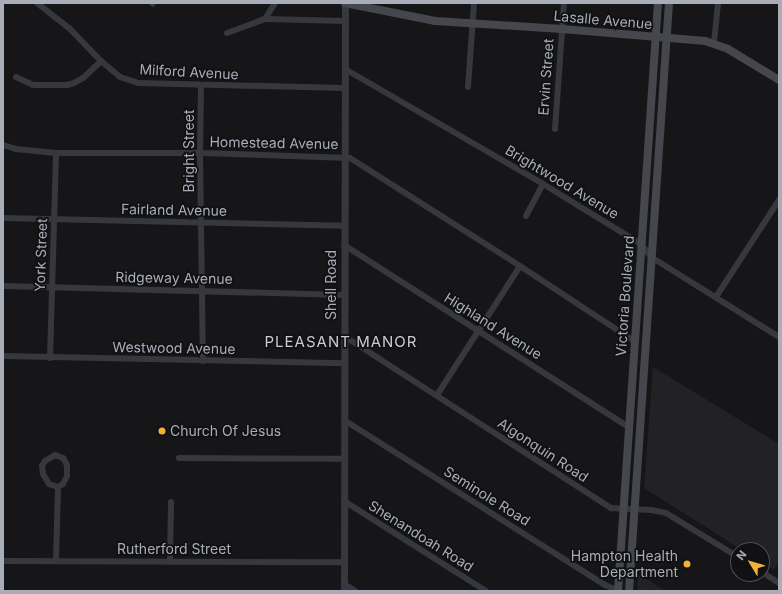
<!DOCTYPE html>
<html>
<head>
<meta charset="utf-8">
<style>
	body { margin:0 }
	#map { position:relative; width:782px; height:594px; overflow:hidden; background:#161618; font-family:Inter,sans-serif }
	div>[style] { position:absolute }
	.built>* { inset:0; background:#222225 }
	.minor>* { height:6px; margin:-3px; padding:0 3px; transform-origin:3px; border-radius:3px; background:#37383d }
	.tertiary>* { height:7px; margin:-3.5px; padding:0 3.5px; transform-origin:3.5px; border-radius:3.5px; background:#37383d }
	.secondary>* { height:8px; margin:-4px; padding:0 4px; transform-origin:4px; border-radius:4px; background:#45474d }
	.dots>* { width:11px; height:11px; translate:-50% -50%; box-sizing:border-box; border:2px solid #111113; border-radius:50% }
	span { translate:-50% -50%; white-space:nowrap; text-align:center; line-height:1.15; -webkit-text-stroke:3.5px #111113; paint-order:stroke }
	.street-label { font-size:14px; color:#a8adb8 }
	.poi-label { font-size:14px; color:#a8adb8 }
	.left { translate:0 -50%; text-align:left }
	.right { translate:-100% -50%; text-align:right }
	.neighbourhood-label { font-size:15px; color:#c9ccd4; letter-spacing:1px }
	.frame { position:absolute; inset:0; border:4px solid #a8adb8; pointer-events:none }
	.north { position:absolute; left:730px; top:542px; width:40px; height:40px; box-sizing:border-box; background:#111113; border:1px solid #4d4f55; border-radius:50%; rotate:308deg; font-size:11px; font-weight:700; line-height:16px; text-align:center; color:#a8adb8 }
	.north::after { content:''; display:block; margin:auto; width:14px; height:18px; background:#f2b134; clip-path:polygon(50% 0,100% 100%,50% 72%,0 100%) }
</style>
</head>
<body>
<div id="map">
	<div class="built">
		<div style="clip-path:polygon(653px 367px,779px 444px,779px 562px,774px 570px,762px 563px,762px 550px,742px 550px,644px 488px)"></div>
		<div style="clip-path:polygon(638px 574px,666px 591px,637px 591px)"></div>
	</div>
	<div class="minor">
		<div style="left:37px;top:3px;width:42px;rotate:38.2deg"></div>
		<div style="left:70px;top:29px;width:45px;rotate:45.9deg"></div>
		<div style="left:101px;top:61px;width:25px;rotate:40deg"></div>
		<div style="left:120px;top:77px;width:19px;rotate:18deg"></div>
		<div style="left:138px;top:83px;width:206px;rotate:1.4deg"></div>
		<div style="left:152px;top:3px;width:1px;rotate:45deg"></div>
		<div style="left:265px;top:19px;width:19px;rotate:-58deg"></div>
		<div style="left:227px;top:33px;width:40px;rotate:-20.2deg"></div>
		<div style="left:265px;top:19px;width:80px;rotate:1.4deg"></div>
		<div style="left:714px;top:43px;width:40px;rotate:-84.3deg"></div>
		<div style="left:345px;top:69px;width:229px;rotate:30.1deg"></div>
		<div style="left:543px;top:184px;width:115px;rotate:31.5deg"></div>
		<div style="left:641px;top:244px;width:16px;rotate:52deg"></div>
		<div style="left:651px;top:257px;width:151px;rotate:32deg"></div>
		<div style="left:16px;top:77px;width:19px;rotate:25deg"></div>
		<div style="left:33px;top:85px;width:34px"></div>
		<div style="left:67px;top:85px;width:7px;rotate:-16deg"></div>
		<div style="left:74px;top:83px;width:10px;rotate:-29deg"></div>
		<div style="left:83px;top:78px;width:25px;rotate:-43deg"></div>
		<div style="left:201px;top:85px;width:68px;rotate:90.8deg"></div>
		<div style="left:200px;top:153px;width:208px;rotate:89.2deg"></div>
		<div style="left:468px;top:87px;width:84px;rotate:-85.9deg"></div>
		<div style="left:555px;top:129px;width:126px;rotate:-85.9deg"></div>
		<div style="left:3px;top:145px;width:14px;rotate:17deg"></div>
		<div style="left:16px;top:149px;width:40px;rotate:5.7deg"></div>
		<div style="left:56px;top:153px;width:144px"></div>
		<div style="left:200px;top:153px;width:150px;rotate:1.9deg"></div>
		<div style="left:350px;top:158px;width:201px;rotate:32.4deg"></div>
		<div style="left:520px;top:266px;width:136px;rotate:33.3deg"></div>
		<div style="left:526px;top:216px;width:36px;rotate:-62deg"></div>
		<div style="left:3px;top:218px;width:341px;rotate:1.3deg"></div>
		<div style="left:344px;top:245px;width:338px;rotate:32.6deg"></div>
		<div style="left:3px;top:286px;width:341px;rotate:1.5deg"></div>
		<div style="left:716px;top:297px;width:116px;rotate:-57deg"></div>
		<div style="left:344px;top:336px;width:318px;rotate:32.8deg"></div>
		<div style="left:611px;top:508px;width:40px;rotate:2.9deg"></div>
		<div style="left:651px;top:510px;width:15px;rotate:11deg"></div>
		<div style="left:666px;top:513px;width:84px;rotate:31.4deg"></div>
		<div style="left:3px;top:356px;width:341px;rotate:1.2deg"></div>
		<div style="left:50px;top:358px;width:205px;rotate:-88.3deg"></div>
		<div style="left:437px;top:395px;width:153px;rotate:-57.2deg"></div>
		<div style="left:344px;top:420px;width:309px;rotate:32.3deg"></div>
		<div style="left:605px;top:585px;width:15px;rotate:23deg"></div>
		<div style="left:179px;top:458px;width:165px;rotate:0.3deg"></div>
		<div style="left:344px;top:501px;width:168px;rotate:32.4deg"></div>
		<div style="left:56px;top:560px;width:73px;rotate:-88.4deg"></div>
		<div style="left:58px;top:487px;width:9px;rotate:-162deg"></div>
		<div style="left:49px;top:484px;width:12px;rotate:-121deg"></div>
		<div style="left:43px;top:474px;width:8px;rotate:-97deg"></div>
		<div style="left:42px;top:466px;width:6px;rotate:-59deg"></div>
		<div style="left:45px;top:461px;width:12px;rotate:-31deg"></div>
		<div style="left:55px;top:455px;width:9px;rotate:21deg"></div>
		<div style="left:63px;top:458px;width:8px;rotate:60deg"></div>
		<div style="left:67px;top:465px;width:11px;rotate:90deg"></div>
		<div style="left:67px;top:476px;width:9px;rotate:117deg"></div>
		<div style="left:63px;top:484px;width:6px;rotate:149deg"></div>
		<div style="left:3px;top:561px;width:341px;rotate:0.2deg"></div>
		<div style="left:170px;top:561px;width:59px;rotate:-89deg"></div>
		<div style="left:762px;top:572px;width:20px;rotate:33deg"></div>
		<div style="left:344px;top:584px;width:13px;rotate:32deg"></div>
	</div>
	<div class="tertiary">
		<div style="left:344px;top:591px;width:588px;rotate:-89.9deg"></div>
	</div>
	<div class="secondary">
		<div style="left:345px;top:3px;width:92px;rotate:11.3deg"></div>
		<div style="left:435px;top:21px;width:127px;rotate:3.6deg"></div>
		<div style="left:562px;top:29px;width:144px;rotate:4.8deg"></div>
		<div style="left:705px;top:41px;width:24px;rotate:19deg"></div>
		<div style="left:728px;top:49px;width:60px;rotate:31.3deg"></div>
		<div style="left:618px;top:591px;width:589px;rotate:-86.11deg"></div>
		<div style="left:629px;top:591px;width:589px;rotate:-86.11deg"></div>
	</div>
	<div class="dots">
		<div style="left:162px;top:431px;background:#f2b134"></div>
		<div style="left:687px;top:564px;background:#f2b134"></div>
	</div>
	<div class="street-label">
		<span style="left:603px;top:20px;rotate:5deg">Lasalle Avenue</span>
		<span style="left:189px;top:72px;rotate:3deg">Milford Avenue</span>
		<span style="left:546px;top:77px;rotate:-86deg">Ervin Street</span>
		<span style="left:274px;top:143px;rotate:1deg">Homestead Avenue</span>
		<span style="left:189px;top:151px;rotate:-90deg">Bright Street</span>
		<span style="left:562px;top:182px;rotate:31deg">Brightwood Avenue</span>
		<span style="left:174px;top:210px;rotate:1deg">Fairland Avenue</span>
		<span style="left:41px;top:255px;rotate:-88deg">York Street</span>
		<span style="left:174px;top:278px;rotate:1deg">Ridgeway Avenue</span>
		<span style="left:331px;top:285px;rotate:-90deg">Shell Road</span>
		<span style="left:625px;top:296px;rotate:-86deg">Victoria Boulevard</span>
		<span style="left:493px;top:326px;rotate:32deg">Highland Avenue</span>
		<span style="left:174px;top:348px;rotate:1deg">Westwood Avenue</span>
		<span style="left:543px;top:450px;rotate:33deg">Algonquin Road</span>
		<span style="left:487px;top:496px;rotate:32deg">Seminole Road</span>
		<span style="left:421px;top:536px;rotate:32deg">Shenandoah Road</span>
		<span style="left:174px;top:549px">Rutherford Street</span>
	</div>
	<div class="poi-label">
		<span class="left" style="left:170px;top:431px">Church Of Jesus</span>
		<span class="right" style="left:678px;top:564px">Hampton Health<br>Department</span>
	</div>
	<div class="neighbourhood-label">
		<span style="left:341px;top:342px">PLEASANT MANOR</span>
	</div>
	<div class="frame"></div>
	<div class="north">N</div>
</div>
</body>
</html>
